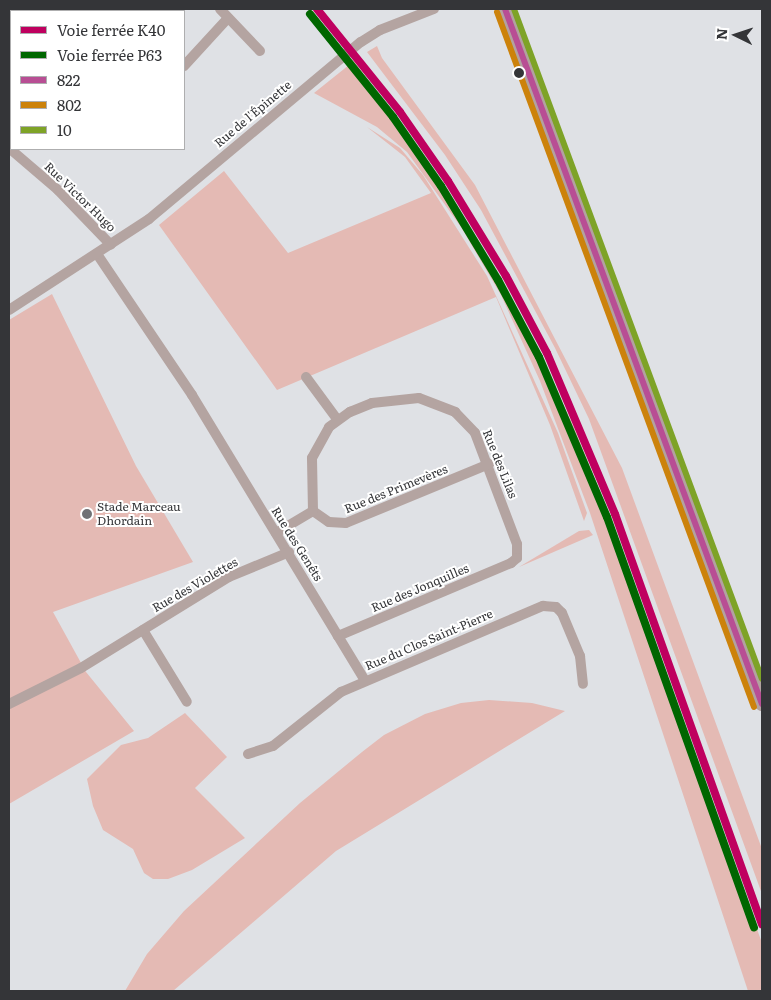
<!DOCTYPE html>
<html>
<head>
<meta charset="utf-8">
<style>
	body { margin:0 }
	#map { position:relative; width:771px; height:1000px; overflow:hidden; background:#dfe1e5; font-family:Literata,serif }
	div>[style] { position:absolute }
	.green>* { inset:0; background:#e4bab4 }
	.street>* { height:10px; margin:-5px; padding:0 5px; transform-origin:5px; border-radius:5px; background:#b4a4a1 }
	.secondary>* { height:14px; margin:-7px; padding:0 7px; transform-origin:7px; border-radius:7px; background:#b2a2a0 }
	.bus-1>* { height:6px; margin:-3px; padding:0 3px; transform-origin:3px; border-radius:3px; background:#b84e94 }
	.bus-2>* { height:6px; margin:-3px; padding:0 3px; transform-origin:3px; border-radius:3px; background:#cc820b }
	.bus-3>* { height:6px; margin:-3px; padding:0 3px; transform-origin:3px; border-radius:3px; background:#7ea327 }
	.rail-1>* { height:8px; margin:-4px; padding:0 4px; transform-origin:4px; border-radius:4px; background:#bf005f }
	.rail-2>* { height:8px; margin:-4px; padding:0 4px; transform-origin:4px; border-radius:4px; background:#060 }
	.dots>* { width:14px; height:14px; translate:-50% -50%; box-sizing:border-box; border:2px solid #fff; border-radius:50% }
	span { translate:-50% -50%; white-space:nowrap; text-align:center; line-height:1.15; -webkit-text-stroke:4px #fff; paint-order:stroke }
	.street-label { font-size:12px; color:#343538 }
	.poi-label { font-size:12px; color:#343538 }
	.left { translate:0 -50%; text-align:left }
	.frame { position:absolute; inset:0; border:10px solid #343538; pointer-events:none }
	.legend { position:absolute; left:10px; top:10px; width:175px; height:140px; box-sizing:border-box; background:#fff; border:1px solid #aeaeaf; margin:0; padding:6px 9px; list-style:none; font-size:15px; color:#343538 }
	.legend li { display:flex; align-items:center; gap:10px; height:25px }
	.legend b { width:25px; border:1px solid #aeaeaf }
	.north { position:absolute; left:711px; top:10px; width:50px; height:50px; -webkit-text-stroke:4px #fff; paint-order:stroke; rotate:274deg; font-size:14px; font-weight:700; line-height:20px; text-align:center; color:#343538 }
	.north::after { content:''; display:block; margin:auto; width:18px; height:22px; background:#343538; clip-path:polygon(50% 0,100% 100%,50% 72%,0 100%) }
</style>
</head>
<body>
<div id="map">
	<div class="green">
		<div style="clip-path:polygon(377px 46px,382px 58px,475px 185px,622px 468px,762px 849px,762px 894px,589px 419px,555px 348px,481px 210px,445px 155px,367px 52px)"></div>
		<div style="clip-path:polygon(354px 61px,447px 189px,511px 298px,572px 423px,607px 509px,762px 943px,762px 991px,748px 991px,590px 513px,540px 381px,501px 295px,461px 227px,407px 152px,377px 127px,314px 93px)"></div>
		<div style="clip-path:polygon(367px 127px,400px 148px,423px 175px,487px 276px,558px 433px,587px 513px,584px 521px,550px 425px,496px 297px,277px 390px,159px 225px,224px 171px,288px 253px,431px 193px,405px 157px)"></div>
		<div style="clip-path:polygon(52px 294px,136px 466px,193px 562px,53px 612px,86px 672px,134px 731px,9px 804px,9px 320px)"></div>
		<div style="clip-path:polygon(589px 530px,593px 535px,519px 567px,579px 531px)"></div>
		<div style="clip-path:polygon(489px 700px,532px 703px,565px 711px,336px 851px,173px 991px,125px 991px,147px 954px,184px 911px,300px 803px,362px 752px,384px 735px,425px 714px,461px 703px)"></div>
		<div style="clip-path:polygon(185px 713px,227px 757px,195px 788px,245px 838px,192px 870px,168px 879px,153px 879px,144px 873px,133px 849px,103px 830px,93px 806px,87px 779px,121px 745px,148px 738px)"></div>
	</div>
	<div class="street">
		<div style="left:220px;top:9px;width:58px;rotate:46.4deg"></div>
		<div style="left:102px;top:11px;width:4px;rotate:-34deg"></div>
		<div style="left:184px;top:66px;width:65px;rotate:-47.5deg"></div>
		<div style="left:9px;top:148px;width:65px;rotate:40.6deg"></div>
		<div style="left:58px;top:190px;width:76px;rotate:46.1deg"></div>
		<div style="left:97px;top:254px;width:170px;rotate:56deg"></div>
		<div style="left:192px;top:395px;width:334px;rotate:58.8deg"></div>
		<div style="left:9px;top:310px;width:167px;rotate:-33deg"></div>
		<div style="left:149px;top:219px;width:276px;rotate:-39.9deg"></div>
		<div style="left:361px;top:42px;width:22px;rotate:-32deg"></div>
		<div style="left:380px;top:30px;width:58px;rotate:-21.3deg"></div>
		<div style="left:306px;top:377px;width:52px;rotate:53.6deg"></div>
		<div style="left:313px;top:511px;width:53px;rotate:-91.1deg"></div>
		<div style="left:312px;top:458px;width:35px;rotate:-61deg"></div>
		<div style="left:329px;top:427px;width:26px;rotate:-36deg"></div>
		<div style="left:350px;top:412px;width:24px;rotate:-22deg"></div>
		<div style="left:372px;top:403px;width:47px;rotate:-6.1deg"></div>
		<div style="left:419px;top:398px;width:39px;rotate:21deg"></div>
		<div style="left:455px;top:412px;width:29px;rotate:46deg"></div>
		<div style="left:475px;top:433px;width:119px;rotate:69.3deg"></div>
		<div style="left:517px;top:544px;width:14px;rotate:90deg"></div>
		<div style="left:517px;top:558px;width:8px;rotate:140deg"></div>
		<div style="left:511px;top:563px;width:188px;rotate:157.1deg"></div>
		<div style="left:313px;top:511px;width:19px;rotate:35deg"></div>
		<div style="left:329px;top:522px;width:17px;rotate:3deg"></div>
		<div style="left:346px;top:523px;width:155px;rotate:-22.4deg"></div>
		<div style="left:276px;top:533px;width:43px;rotate:-30.7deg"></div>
		<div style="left:143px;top:630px;width:84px;rotate:58.6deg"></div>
		<div style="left:9px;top:704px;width:80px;rotate:-26.6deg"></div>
		<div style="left:81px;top:668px;width:174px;rotate:-31.6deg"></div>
		<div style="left:229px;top:577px;width:65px;rotate:-22.6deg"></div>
		<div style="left:248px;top:754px;width:26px;rotate:-18deg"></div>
		<div style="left:273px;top:746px;width:87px;rotate:-38.5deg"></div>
		<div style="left:341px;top:692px;width:220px;rotate:-23.1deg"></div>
		<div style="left:543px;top:606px;width:13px;rotate:4deg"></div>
		<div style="left:556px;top:607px;width:8px;rotate:45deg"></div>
		<div style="left:562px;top:613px;width:47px;rotate:67.3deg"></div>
		<div style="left:580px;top:656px;width:28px;rotate:84deg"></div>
	</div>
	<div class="secondary">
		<div style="left:505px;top:9px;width:741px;rotate:69.71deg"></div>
	</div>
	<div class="bus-1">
		<div style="left:505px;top:9px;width:741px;rotate:69.71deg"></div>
	</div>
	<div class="bus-2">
		<div style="left:497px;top:12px;width:741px;rotate:69.71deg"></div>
	</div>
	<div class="bus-3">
		<div style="left:514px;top:9px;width:714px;rotate:69.69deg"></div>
	</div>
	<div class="rail-1">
		<div style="left:317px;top:9px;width:132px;rotate:51.1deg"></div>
		<div style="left:400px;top:112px;width:84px;rotate:55.2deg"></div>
		<div style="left:448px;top:181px;width:111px;rotate:58.6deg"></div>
		<div style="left:506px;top:276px;width:87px;rotate:62deg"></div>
		<div style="left:547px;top:353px;width:175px;rotate:67.1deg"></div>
		<div style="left:615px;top:514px;width:436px;rotate:70.3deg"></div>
	</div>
	<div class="rail-2">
		<div style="left:310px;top:14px;width:132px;rotate:51.1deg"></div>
		<div style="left:393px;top:117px;width:84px;rotate:55.2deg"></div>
		<div style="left:441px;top:186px;width:110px;rotate:58.8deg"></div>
		<div style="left:498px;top:280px;width:87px;rotate:62deg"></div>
		<div style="left:539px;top:357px;width:174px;rotate:67deg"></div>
		<div style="left:607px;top:517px;width:436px;rotate:70.3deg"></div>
	</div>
	<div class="dots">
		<div style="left:519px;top:73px;background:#343538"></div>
		<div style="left:87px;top:514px;background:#707175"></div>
	</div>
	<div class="street-label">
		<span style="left:253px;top:114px;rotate:-40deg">Rue de l'Épinette</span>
		<span style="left:80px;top:197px;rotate:44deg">Rue Victor Hugo</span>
		<span style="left:500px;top:464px;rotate:68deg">Rue des Lilas</span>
		<span style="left:396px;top:489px;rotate:-22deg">Rue des Primevères</span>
		<span style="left:297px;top:544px;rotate:58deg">Rue des Genêts</span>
		<span style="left:195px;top:585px;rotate:-30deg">Rue des Violettes</span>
		<span style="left:420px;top:588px;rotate:-23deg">Rue des Jonquilles</span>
		<span style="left:429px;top:640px;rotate:-23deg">Rue du Clos Saint-Pierre</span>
	</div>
	<div class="poi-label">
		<span class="left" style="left:97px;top:514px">Stade Marceau<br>Dhordain</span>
	</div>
	<div class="frame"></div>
	<ul class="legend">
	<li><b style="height:6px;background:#bf005f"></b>Voie ferrée K40</li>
	<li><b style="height:6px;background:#060"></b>Voie ferrée P63</li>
	<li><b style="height:6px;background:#b84e94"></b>822</li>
	<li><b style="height:6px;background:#cc820b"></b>802</li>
	<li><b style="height:6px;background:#7ea327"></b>10</li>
	</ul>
	<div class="north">N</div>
</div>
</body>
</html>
